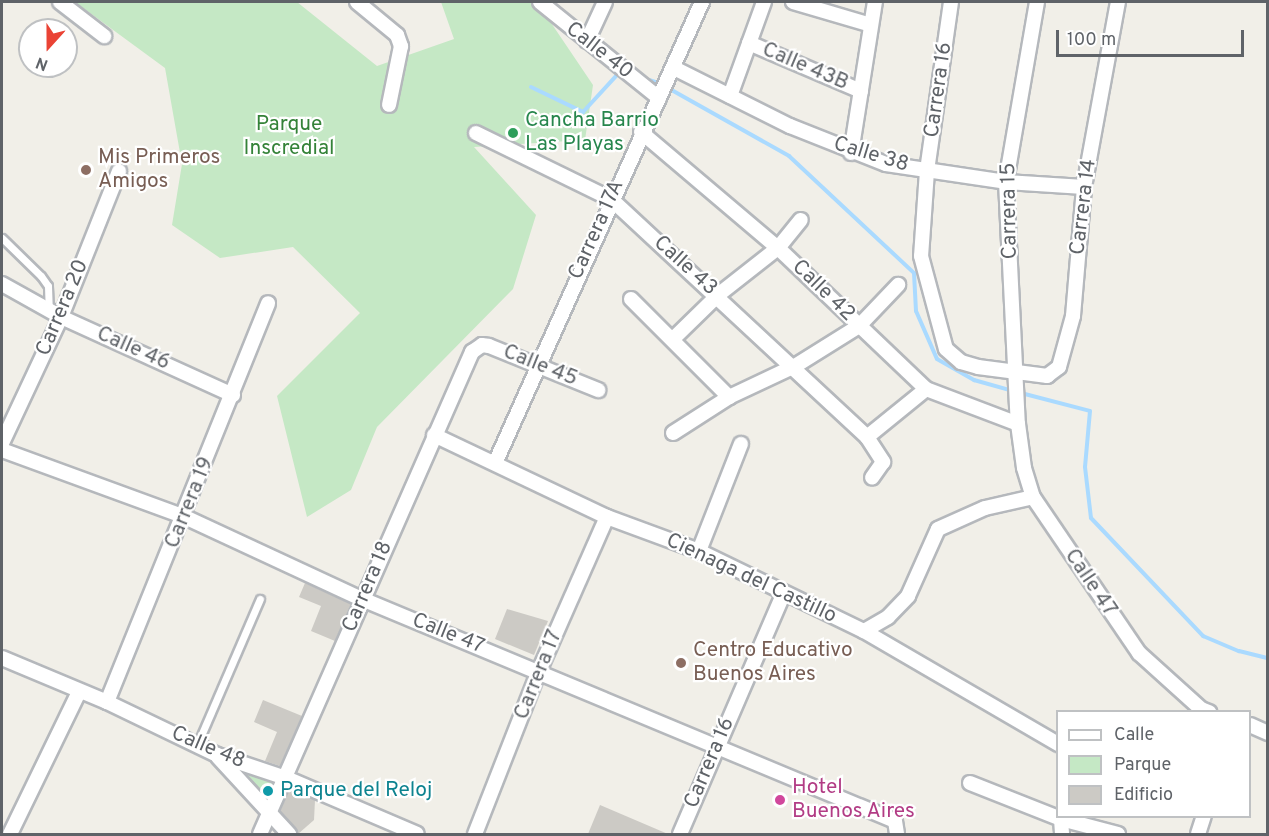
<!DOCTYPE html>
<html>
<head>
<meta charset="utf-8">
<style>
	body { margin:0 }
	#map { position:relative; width:1269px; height:836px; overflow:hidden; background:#f1efe8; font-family:Overpass,sans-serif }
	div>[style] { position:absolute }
	.green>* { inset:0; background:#c5e8c5 }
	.stream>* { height:4px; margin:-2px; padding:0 2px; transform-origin:2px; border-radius:2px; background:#aadaff }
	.building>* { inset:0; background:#cccac5 }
	.roads { filter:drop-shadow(2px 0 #b5b8bc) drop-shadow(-2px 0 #b5b8bc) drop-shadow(0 2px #b5b8bc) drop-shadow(0 -2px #b5b8bc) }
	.service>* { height:7px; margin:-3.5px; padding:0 3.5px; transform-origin:3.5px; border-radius:3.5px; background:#fff }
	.minor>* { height:14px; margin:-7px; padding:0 7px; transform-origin:7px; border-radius:7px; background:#fff }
	.dots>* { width:16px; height:16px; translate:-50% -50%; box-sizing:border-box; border:3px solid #fff; border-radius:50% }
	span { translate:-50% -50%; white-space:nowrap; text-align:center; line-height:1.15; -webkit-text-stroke:4.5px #fff; paint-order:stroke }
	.street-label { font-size:21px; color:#5f6368 }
	.leisure-label { font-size:21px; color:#27864d }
	.left { translate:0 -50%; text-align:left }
	.park-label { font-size:21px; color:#348238 }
	.education-label { font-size:21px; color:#785e54 }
	.hotel-label { font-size:21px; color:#b23c85 }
	.culture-label { font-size:21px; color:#0d838f }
	.frame { position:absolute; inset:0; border:3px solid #5f6368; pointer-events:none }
	.legend { position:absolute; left:1056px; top:710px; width:195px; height:108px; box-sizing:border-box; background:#fff; border:2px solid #bfc1c3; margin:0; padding:8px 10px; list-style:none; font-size:18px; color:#5f6368 }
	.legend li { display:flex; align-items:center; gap:12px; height:30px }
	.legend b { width:30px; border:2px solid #bfc1c3 }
	.north { position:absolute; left:18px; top:18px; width:60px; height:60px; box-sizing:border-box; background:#fff; border:2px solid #bfc1c3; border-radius:50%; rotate:201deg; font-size:16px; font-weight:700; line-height:24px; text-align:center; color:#5f6368 }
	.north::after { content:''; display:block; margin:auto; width:21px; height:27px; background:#ea4335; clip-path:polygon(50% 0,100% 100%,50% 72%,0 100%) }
	.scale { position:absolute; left:1056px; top:30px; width:188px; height:27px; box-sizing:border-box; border:3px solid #5f6368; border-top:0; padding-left:8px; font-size:18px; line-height:21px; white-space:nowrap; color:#5f6368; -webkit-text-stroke:4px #fff; paint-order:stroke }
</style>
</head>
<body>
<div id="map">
	<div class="green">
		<div style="clip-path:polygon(75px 2px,297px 2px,377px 66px,454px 39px,441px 2px,537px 2px,593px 85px,585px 140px,474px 147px,536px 215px,513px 289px,377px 427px,351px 490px,307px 517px,277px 396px,360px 313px,293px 247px,220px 258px,172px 225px,182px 164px,165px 68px)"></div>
		<div style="clip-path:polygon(236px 761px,281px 779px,271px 803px)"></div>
	</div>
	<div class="stream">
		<div style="left:649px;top:80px;width:13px;rotate:18deg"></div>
		<div style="left:531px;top:87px;width:58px;rotate:25.7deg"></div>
		<div style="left:583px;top:112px;width:50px;rotate:-47.4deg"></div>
		<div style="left:668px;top:88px;width:139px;rotate:29.3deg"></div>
		<div style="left:789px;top:156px;width:171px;rotate:43.1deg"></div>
		<div style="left:914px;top:273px;width:38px;rotate:87deg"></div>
		<div style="left:916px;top:311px;width:52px;rotate:66.4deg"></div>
		<div style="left:937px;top:359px;width:43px;rotate:29.6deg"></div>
		<div style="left:974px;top:380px;width:41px;rotate:15.8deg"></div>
		<div style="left:1021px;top:393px;width:71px;rotate:14.6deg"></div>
		<div style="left:1090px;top:411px;width:56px;rotate:95.1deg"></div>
		<div style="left:1085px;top:467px;width:51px;rotate:83.3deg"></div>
		<div style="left:1091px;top:518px;width:163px;rotate:46.5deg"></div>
		<div style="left:1203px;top:636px;width:39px;rotate:23deg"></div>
		<div style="left:1239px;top:651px;width:30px;rotate:14deg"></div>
	</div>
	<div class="building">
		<div style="clip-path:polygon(305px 583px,351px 604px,335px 641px,311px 631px,321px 606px,299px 597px)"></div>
		<div style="clip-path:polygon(507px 609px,548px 621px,534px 655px,495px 639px)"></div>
		<div style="clip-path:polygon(263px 700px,302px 716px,280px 766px,265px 761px,277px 732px,254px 722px)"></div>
		<div style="clip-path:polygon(290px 789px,315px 800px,314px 820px,298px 834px,280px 811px)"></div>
		<div style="clip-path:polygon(600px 805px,668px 834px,588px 834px)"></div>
	</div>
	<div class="roads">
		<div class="service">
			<div style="left:2px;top:238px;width:54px;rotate:44.3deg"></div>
			<div style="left:41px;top:276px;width:12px;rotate:55deg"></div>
			<div style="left:48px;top:286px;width:23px;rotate:88deg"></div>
			<div style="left:197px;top:745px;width:159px;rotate:-66.7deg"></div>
		</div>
		<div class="minor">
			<div style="left:60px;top:2px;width:56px;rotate:37.7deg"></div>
			<div style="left:357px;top:2px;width:52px;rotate:39.5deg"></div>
			<div style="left:397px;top:35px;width:12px;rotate:70deg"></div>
			<div style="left:401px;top:46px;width:60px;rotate:101.5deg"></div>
			<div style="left:540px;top:2px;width:153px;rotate:38.9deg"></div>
			<div style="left:793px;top:2px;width:81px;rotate:16.4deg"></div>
			<div style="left:951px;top:2px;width:171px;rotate:98.1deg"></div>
			<div style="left:927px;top:171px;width:85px;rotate:94deg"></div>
			<div style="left:921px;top:256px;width:96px;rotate:75deg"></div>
			<div style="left:946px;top:349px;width:20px;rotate:41deg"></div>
			<div style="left:961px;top:362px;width:18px;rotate:16deg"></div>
			<div style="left:978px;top:367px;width:70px;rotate:7.4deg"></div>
			<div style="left:1047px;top:376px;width:15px;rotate:-37deg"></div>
			<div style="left:1059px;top:367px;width:53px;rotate:-74.6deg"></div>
			<div style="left:1073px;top:316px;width:129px;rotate:-85.1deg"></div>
			<div style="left:1084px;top:187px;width:188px;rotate:-79.6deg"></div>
			<div style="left:1037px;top:2px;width:183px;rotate:99.8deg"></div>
			<div style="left:1006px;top:182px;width:242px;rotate:87.2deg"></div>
			<div style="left:1018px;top:424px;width:44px;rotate:82.2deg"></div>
			<div style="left:1024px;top:468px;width:30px;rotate:73deg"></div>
			<div style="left:1033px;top:497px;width:189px;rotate:55.8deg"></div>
			<div style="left:1139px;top:653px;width:84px;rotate:42.1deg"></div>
			<div style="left:1201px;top:709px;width:9px;rotate:21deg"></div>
			<div style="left:587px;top:41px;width:43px;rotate:-65.2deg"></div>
			<div style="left:749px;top:43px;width:122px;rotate:23.2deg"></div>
			<div style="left:674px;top:68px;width:130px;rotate:26.6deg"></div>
			<div style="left:790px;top:126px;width:103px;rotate:21.6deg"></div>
			<div style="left:886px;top:164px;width:121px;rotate:8.5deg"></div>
			<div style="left:1006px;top:182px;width:78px;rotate:3.7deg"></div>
			<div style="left:730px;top:96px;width:100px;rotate:-70.1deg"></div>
			<div style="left:641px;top:132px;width:180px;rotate:40.3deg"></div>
			<div style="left:778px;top:248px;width:204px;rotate:43.6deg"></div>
			<div style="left:926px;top:389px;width:98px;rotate:20.8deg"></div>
			<div style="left:476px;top:133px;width:150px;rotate:26.1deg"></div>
			<div style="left:611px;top:199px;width:350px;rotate:42.9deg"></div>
			<div style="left:867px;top:437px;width:30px;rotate:57deg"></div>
			<div style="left:883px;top:462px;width:19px;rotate:125deg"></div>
			<div style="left:851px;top:153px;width:153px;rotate:-81deg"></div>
			<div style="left:2px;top:284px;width:68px;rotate:29.2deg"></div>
			<div style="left:61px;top:317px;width:189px;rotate:24.4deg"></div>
			<div style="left:631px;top:299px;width:139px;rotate:45deg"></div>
			<div style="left:674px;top:338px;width:62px;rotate:-44.3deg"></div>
			<div style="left:718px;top:295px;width:76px;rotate:-38.1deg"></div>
			<div style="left:778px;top:248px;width:36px;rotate:-51deg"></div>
			<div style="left:673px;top:433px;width:67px;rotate:-32.7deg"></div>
			<div style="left:729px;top:397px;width:73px;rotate:-25.2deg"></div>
			<div style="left:795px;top:366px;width:75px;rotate:-32deg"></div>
			<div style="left:859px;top:326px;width:57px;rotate:-46.4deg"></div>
			<div style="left:434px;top:435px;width:191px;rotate:25.4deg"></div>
			<div style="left:607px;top:517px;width:98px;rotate:20.3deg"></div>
			<div style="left:699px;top:551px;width:183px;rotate:25.9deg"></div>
			<div style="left:864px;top:631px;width:225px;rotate:30.2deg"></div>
			<div style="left:867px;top:437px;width:76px;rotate:-39.1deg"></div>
			<div style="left:2px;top:443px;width:139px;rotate:-64.9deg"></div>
			<div style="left:61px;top:317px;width:157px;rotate:-68.3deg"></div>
			<div style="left:2px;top:450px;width:195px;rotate:20.1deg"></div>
			<div style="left:185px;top:517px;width:195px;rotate:24.9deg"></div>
			<div style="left:362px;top:599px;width:577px;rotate:22.61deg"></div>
			<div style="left:895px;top:821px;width:13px;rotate:81deg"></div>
			<div style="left:496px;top:461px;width:503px;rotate:-65.83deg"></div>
			<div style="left:699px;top:551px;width:115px;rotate:-68.6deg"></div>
			<div style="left:864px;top:631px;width:28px;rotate:-30deg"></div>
			<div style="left:888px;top:617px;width:29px;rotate:-46deg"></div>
			<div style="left:908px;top:596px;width:73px;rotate:-65.9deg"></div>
			<div style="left:938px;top:529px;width:51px;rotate:-24.1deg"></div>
			<div style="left:985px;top:508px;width:49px;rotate:-12.9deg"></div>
			<div style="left:2px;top:658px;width:114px;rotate:22.7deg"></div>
			<div style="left:107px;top:702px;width:122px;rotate:25.7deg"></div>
			<div style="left:217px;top:755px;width:73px;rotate:18.4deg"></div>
			<div style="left:286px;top:778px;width:142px;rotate:23.1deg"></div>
			<div style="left:107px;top:702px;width:430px;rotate:-68deg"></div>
			<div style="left:1250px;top:725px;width:20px;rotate:24deg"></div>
			<div style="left:218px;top:757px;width:105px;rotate:47.3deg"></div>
			<div style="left:970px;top:783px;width:98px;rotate:21.6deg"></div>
			<div style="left:1061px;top:819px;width:59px;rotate:14.7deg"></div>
			<div style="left:1061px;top:819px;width:15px;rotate:86deg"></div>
			<div style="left:10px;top:834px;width:158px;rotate:-64.1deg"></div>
			<div style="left:260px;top:834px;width:527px;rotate:-66.26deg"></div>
			<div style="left:472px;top:352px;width:12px;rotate:-35deg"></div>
			<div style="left:482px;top:345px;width:7px;rotate:8deg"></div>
			<div style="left:489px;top:346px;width:118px;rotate:22deg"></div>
			<div style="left:475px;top:834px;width:175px;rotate:-68.6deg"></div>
			<div style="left:539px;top:671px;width:168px;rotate:-66.2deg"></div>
			<div style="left:680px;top:834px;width:262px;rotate:-66.7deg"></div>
			<div style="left:1198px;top:834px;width:19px;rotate:-72deg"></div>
		</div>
	</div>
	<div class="dots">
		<div style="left:513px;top:133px;background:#2e9e5b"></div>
		<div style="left:86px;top:170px;background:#8d6e63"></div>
		<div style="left:681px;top:663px;background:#8d6e63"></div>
		<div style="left:268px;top:791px;background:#0f9aa8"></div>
		<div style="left:780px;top:800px;background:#d1479c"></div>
	</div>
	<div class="street-label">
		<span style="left:599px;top:51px;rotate:38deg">Calle 40</span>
		<span style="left:805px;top:67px;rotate:23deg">Calle 43B</span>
		<span style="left:939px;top:90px;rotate:-82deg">Carrera 16</span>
		<span style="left:871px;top:155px;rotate:17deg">Calle 38</span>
		<span style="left:1084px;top:207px;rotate:-83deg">Carrera 14</span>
		<span style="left:1010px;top:211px;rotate:-91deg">Carrera 15</span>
		<span style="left:597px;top:230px;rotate:-66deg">Carrera 17A</span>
		<span style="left:685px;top:266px;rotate:42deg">Calle 43</span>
		<span style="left:823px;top:291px;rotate:44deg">Calle 42</span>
		<span style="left:63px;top:308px;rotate:-67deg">Carrera 20</span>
		<span style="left:133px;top:349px;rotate:24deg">Calle 46</span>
		<span style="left:540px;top:366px;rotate:22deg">Calle 45</span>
		<span style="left:190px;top:503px;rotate:-68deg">Carrera 19</span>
		<span style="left:751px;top:579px;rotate:25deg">Cienaga del Castillo</span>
		<span style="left:1090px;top:583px;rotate:56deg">Calle 47</span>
		<span style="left:368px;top:587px;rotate:-67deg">Carrera 18</span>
		<span style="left:448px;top:634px;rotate:22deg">Calle 47</span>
		<span style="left:539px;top:675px;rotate:-68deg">Carrera 17</span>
		<span style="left:208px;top:748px;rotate:23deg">Calle 48</span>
		<span style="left:710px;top:763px;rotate:-67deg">Carrera 16</span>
	</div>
	<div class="leisure-label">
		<span class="left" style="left:525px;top:133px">Cancha Barrio<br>Las Playas</span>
	</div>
	<div class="park-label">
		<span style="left:289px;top:137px">Parque<br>Inscredial</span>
	</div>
	<div class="education-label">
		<span class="left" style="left:98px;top:170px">Mis Primeros<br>Amigos</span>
		<span class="left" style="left:693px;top:663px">Centro Educativo<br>Buenos Aires</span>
	</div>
	<div class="hotel-label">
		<span class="left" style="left:792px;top:800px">Hotel<br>Buenos Aires</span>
	</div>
	<div class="culture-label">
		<span class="left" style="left:280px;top:791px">Parque del Reloj</span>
	</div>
	<div class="frame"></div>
	<ul class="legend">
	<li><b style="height:8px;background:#fff"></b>Calle</li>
	<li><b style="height:16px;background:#c5e8c5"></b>Parque</li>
	<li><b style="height:16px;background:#cccac5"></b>Edificio</li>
	</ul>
	<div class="north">N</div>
	<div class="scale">100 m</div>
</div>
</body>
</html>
